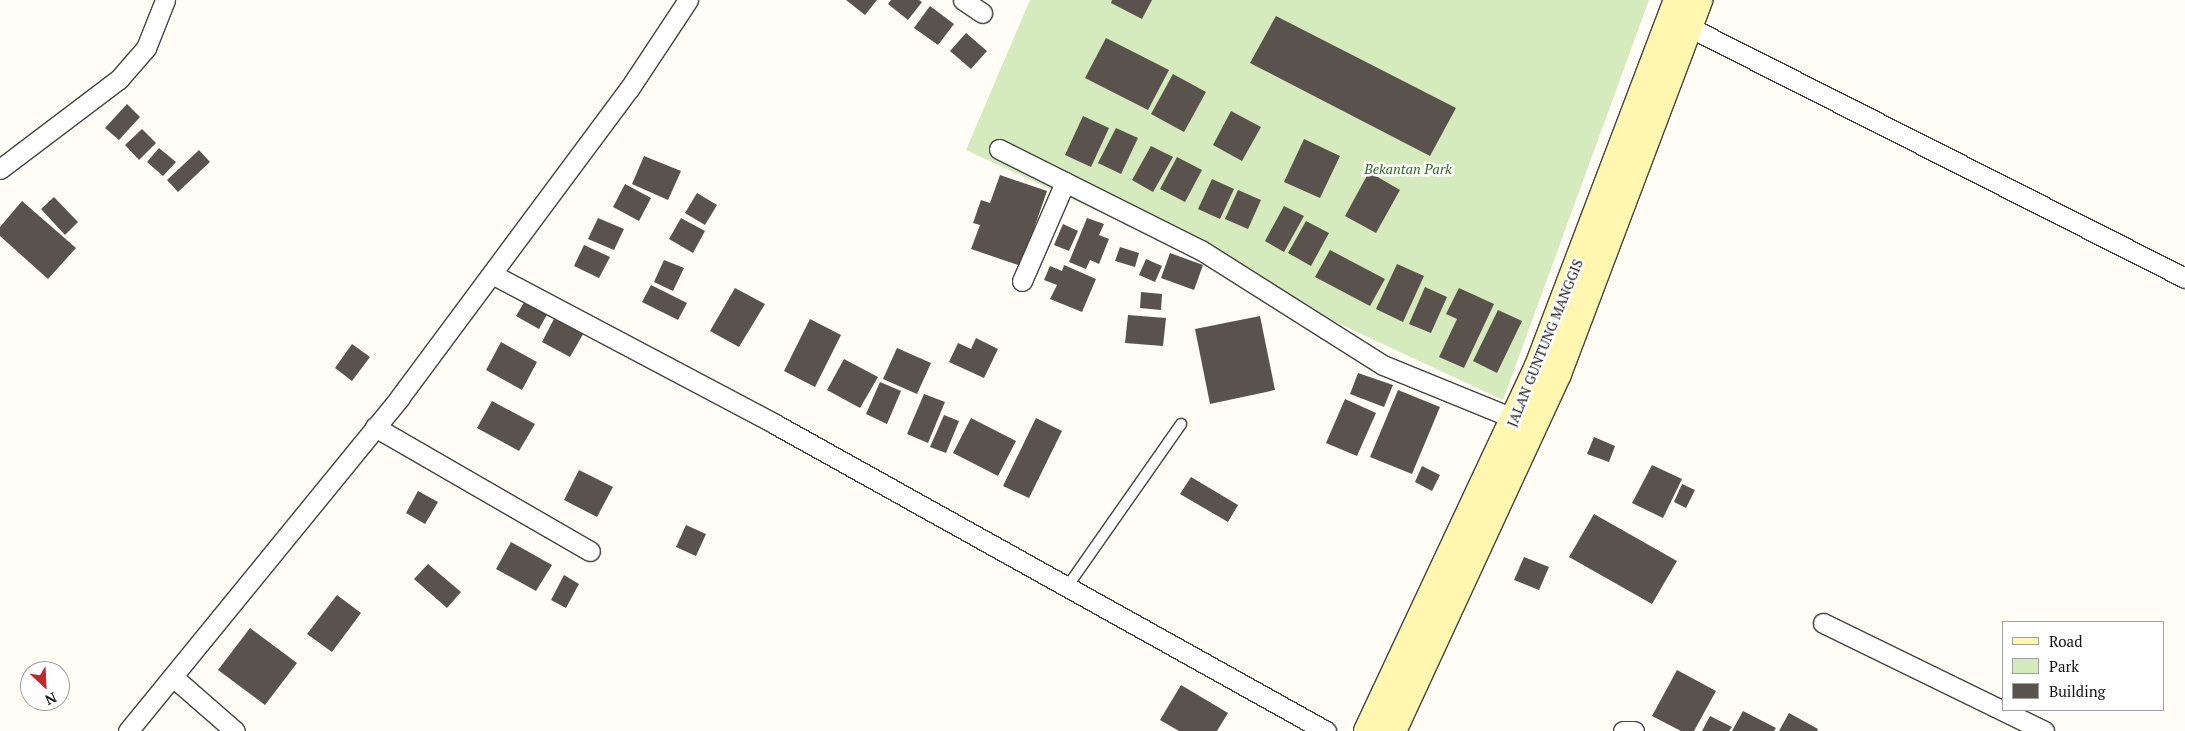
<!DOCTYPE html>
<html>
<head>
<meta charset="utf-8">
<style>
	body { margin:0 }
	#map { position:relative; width:2185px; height:731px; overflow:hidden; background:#fffdf5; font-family:"PT Serif",serif }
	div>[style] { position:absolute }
	.green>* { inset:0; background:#d5ebbd }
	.building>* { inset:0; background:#5a524d }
	.roads { filter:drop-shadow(1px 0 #444) drop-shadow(-1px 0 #444) drop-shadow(0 1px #444) drop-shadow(0 -1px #444) }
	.lane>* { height:10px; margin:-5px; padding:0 5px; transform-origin:5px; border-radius:5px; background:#fff }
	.street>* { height:19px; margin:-9.5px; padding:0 9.5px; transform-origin:9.5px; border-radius:9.5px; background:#fff }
	.secondary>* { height:26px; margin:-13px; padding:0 13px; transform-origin:13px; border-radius:13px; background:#fff6b0 }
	span { translate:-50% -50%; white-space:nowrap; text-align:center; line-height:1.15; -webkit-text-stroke:5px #fff; paint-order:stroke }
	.park-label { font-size:14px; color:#2f6b1f; font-style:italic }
	.street-label { font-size:14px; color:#111 }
	.legend { position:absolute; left:2002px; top:621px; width:162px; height:90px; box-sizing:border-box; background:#fff; border:1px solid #a0a0a0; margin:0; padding:6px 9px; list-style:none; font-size:15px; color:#111 }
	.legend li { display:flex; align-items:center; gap:10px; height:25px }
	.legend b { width:25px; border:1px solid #a0a0a0 }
	.north { position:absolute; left:20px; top:661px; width:50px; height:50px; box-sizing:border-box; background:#fff; border:1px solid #a0a0a0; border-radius:50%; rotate:155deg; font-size:14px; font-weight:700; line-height:20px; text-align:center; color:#111 }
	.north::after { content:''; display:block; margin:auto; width:18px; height:22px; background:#c4262e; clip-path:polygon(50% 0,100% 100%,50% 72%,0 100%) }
</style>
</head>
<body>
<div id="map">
	<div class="green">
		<div style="clip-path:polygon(1030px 0,1649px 0,1503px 400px,966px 150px)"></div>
	</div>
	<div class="building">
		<div style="clip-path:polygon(846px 0,877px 0,865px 15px)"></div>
		<div style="clip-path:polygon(891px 0,919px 0,922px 2px,908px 20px,888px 4px)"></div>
		<div style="clip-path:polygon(1112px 0,1152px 0,1142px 19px,1111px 3px)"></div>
		<div style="clip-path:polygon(930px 6px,954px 24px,938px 45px,914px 28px)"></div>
		<div style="clip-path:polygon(1276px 16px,1456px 108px,1430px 156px,1250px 63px)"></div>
		<div style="clip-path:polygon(966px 33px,987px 51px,971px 69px,950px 51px)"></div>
		<div style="clip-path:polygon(1106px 38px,1169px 70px,1148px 110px,1085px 78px)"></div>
		<div style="clip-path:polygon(1173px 74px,1206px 92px,1184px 132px,1151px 114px)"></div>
		<div style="clip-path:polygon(127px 104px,140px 117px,119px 140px,105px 128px)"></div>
		<div style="clip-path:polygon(1231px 111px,1261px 127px,1242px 161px,1213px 145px)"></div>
		<div style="clip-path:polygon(1083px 116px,1109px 128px,1091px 167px,1065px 155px)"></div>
		<div style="clip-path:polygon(1116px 128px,1138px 138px,1121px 174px,1098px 163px)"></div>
		<div style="clip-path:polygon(142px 129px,156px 143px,139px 160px,125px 145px)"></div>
		<div style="clip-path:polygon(1304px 139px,1340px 156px,1320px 198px,1284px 182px)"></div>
		<div style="clip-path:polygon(1151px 146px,1173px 157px,1153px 192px,1132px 180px)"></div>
		<div style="clip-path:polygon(159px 148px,176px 162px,163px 176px,147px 162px)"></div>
		<div style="clip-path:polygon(199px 150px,210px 162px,178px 192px,167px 180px)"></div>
		<div style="clip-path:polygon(644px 156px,681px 171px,668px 200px,632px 184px)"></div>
		<div style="clip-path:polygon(1177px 157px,1202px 170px,1185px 202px,1160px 189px)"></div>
		<div style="clip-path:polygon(1369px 172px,1400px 190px,1376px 233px,1345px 216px)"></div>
		<div style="clip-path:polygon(1000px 175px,1047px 191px,1021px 266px,971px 249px,980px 225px,973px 223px,981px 200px,990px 203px)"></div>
		<div style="clip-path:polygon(1212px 179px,1234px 189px,1220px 219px,1198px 209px)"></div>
		<div style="clip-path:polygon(625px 184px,651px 198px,639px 221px,613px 207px)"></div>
		<div style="clip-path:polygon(1238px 190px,1261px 200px,1248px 229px,1225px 219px)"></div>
		<div style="clip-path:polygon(697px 193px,717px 205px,705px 225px,685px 213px)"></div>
		<div style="clip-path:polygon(54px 197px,78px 222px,65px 235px,41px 209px)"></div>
		<div style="clip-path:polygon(22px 201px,76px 248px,48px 279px,0 236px,0 227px)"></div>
		<div style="clip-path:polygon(1284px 206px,1304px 216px,1284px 252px,1265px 241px)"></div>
		<div style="clip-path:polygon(598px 218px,624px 229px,614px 250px,588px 239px)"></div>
		<div style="clip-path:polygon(681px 218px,705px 231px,693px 253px,669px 239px)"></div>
		<div style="clip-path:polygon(1087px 218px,1104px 224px,1099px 235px,1109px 239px,1099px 264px,1090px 260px,1086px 269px,1069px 262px)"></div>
		<div style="clip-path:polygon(1306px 221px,1329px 233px,1311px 266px,1288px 253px)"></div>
		<div style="clip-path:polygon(1063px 224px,1078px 231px,1069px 251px,1054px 245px)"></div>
		<div style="clip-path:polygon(584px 245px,610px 257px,599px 278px,574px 266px)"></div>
		<div style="clip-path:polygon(1120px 247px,1139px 253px,1135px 267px,1115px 261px)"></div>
		<div style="clip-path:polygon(1330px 250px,1385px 279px,1370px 306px,1315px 277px)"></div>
		<div style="clip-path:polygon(1170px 253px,1203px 265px,1194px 290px,1161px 278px)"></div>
		<div style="clip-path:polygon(1146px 259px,1162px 266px,1155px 282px,1139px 275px)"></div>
		<div style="clip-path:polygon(664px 260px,684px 268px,673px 291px,654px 282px)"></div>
		<div style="clip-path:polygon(1397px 264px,1424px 276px,1403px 322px,1376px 309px)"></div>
		<div style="clip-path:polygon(1064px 265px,1096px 279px,1082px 312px,1050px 299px,1057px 285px,1044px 280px,1050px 266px,1062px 271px)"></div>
		<div style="clip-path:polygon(651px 285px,687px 303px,678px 320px,642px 302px)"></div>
		<div style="clip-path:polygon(1425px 287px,1447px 297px,1431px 333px,1409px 324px)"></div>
		<div style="clip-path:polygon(735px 288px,765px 304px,739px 347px,710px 331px)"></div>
		<div style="clip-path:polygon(1459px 288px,1494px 304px,1464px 368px,1439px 357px,1457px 319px,1446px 314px)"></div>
		<div style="clip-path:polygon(1141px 292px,1162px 294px,1161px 310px,1140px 308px)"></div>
		<div style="clip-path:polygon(529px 294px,551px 307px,539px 329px,516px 316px)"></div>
		<div style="clip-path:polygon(1498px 310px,1522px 321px,1497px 373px,1473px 361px)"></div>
		<div style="clip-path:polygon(557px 313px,586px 329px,570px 357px,542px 342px)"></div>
		<div style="clip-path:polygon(1128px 315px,1166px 318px,1163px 346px,1125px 343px)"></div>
		<div style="clip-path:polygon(1260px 316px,1275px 390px,1210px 404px,1195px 329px)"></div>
		<div style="clip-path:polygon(810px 319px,841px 335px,815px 387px,784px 371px)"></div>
		<div style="clip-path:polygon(976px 338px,998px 349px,984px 378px,949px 362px,958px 343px,971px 349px)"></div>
		<div style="clip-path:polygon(501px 342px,537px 362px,522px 390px,486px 370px)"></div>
		<div style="clip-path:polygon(352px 344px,370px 357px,352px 381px,335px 368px)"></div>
		<div style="clip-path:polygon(897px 348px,931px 363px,917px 394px,883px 379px)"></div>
		<div style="clip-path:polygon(844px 359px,878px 377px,860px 408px,827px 390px)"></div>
		<div style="clip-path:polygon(1358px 373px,1393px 385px,1384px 407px,1350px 394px)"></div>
		<div style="clip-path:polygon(880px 382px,901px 391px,887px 424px,866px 414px)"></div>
		<div style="clip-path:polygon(1398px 390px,1440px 407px,1412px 474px,1370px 457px)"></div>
		<div style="clip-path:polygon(924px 394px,945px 402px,928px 443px,907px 434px)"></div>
		<div style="clip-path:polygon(1345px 399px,1376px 413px,1357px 456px,1326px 443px)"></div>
		<div style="clip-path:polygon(492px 401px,535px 424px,519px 451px,477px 428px)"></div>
		<div style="clip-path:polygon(944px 415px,959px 421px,946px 453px,930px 447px)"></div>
		<div style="clip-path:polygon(971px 418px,1016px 441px,998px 476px,953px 453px)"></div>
		<div style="clip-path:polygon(1036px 418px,1062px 431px,1029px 498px,1003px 486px)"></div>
		<div style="clip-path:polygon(1594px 437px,1615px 446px,1609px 462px,1587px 454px)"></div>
		<div style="clip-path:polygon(1652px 465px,1682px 479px,1663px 518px,1632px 503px)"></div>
		<div style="clip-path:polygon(1422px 466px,1440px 475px,1432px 491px,1415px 482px)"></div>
		<div style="clip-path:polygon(579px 470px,613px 487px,597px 517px,564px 500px)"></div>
		<div style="clip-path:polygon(1191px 477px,1238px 505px,1228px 522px,1180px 494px)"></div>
		<div style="clip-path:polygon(1682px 484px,1695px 490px,1686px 508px,1674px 502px)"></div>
		<div style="clip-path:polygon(418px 491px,438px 502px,425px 524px,406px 513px)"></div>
		<div style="clip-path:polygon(1594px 514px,1677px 561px,1652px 604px,1569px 557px)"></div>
		<div style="clip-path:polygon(686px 525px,706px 534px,696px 556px,676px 547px)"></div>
		<div style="clip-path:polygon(511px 542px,552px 565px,536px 591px,496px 569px)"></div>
		<div style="clip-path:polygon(1524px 557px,1549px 567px,1539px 590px,1514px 580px)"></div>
		<div style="clip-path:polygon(428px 564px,461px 592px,447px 608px,414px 579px)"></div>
		<div style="clip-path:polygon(564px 575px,579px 584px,566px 608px,551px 600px)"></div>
		<div style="clip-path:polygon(337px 595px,361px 613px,332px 652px,307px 634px)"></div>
		<div style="clip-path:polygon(250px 628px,297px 663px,265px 705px,218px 670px)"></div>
		<div style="clip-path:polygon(1677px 670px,1716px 691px,1694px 731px,1681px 731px,1652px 716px)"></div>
		<div style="clip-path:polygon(1181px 685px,1228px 713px,1217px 731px,1179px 731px,1160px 720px)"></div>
		<div style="clip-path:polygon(1743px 711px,1776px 728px,1774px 731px,1732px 731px)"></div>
		<div style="clip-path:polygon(1789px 713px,1818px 729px,1817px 731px,1779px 731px)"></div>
		<div style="clip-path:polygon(1710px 716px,1732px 727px,1729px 731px,1702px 731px)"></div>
	</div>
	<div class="roads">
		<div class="lane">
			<div style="left:1067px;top:587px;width:199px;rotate:-55deg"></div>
		</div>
		<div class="street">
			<div style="left:963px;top:0;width:23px;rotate:34deg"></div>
			<div style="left:1691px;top:28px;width:554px;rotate:26.84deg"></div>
			<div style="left:999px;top:149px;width:226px;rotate:26.6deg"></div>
			<div style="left:1201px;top:250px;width:215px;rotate:32.3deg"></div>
			<div style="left:1383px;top:365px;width:143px;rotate:22.2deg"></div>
			<div style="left:0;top:169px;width:149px;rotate:-37.1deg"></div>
			<div style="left:119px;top:79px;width:41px;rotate:-48.9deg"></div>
			<div style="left:146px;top:48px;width:52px;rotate:-68.4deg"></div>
			<div style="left:492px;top:274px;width:320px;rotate:27.9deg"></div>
			<div style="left:775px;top:424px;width:631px;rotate:29.13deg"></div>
			<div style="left:1022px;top:281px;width:108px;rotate:-66.5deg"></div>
			<div style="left:375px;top:427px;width:248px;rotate:30deg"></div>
			<div style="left:1823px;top:623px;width:246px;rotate:26deg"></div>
			<div style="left:173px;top:677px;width:82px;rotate:41.1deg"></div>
			<div style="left:128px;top:731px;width:431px;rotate:-50.8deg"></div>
			<div style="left:400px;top:397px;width:384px;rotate:-53.4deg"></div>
			<div style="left:629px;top:89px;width:107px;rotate:-56.5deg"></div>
			<div style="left:1623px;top:731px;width:11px"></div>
		</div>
		<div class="secondary">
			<div style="left:1367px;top:731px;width:403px;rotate:-64.9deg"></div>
			<div style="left:1538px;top:366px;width:392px;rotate:-69.2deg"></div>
			<div style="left:1393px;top:731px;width:393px;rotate:-65.2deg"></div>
			<div style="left:1558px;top:374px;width:400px;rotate:-69.3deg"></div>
		</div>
	</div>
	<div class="park-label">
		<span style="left:1408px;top:169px">Bekantan Park</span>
	</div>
	<div class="street-label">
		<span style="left:1545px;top:343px;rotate:-68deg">JALAN GUNTUNG MANGGIS</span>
	</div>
	<ul class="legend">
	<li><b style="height:6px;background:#fff6b0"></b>Road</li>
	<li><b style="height:14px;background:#d5ebbd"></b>Park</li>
	<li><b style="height:14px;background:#5a524d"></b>Building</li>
	</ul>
	<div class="north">N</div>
</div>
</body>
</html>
